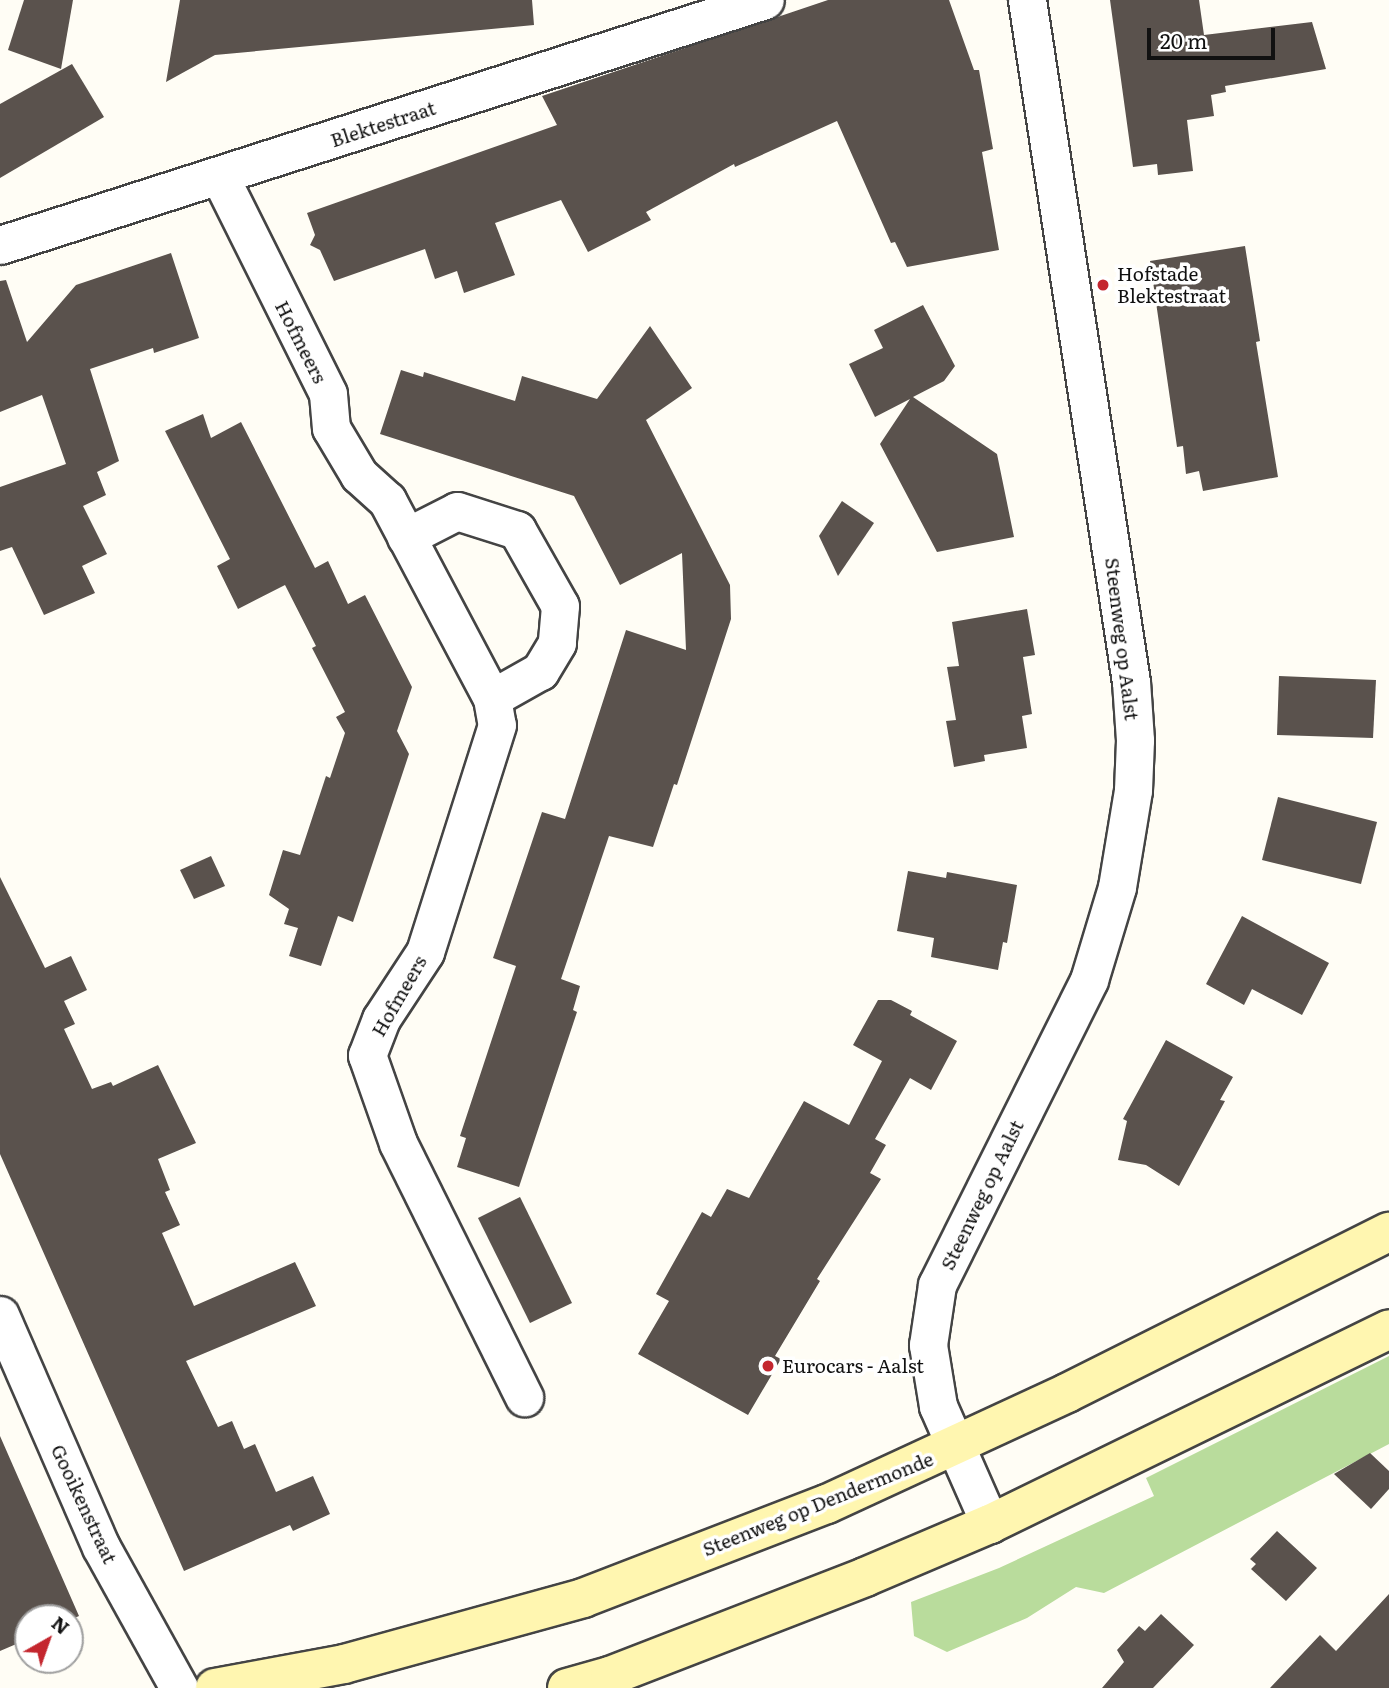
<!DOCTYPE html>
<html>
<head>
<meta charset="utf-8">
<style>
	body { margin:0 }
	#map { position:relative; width:1389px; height:1688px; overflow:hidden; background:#fffdf5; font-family:Literata,serif }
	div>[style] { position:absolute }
	.forest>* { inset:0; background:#b9dc9c }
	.building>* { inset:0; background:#5a524d }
	.roads { filter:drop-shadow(2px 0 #444) drop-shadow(-2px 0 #444) drop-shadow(0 2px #444) drop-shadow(0 -2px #444) }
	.street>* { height:37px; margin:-18.5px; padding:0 18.5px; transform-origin:18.5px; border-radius:18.5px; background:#fff }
	.secondary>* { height:38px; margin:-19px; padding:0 19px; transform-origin:19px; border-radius:19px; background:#fff6b0 }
	.dots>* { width:19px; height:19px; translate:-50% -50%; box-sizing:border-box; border:4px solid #fff; border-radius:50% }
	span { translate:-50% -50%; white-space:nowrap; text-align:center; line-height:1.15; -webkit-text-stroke:7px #fff; paint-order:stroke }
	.street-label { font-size:19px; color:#111 }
	.poi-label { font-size:19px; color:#111 }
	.left { translate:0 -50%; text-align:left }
	.north { position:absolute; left:14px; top:1604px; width:70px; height:70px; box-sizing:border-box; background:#fff; border:2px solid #a0a0a0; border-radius:50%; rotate:40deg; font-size:19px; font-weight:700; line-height:28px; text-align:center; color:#111 }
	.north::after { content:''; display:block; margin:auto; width:24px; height:32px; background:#c4262e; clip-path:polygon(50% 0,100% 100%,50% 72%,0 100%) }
	.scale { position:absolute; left:1147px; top:28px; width:128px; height:32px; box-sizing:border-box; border:4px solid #111; border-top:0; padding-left:9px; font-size:21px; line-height:24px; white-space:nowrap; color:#111; -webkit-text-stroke:5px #fff; paint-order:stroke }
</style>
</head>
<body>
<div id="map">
	<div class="forest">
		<div style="clip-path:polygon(1389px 1356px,1389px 1444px,1104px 1593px,1076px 1587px,1027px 1618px,947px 1652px,914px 1636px,911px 1602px,999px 1568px,1154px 1496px,1146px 1478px)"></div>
	</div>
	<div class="building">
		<div style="clip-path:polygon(24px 0,73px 0,61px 69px,8px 50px)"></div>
		<div style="clip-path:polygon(180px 0,532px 0,534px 25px,215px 55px,166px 82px)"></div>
		<div style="clip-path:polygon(828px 0,949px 0,974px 70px,979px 70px,993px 149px,982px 152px,999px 250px,907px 267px,895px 242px,891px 243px,837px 121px,735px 167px,734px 164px,646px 212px,651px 220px,588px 252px,561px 200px,495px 223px,515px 275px,464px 293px,457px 271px,435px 279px,425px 249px,334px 281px,320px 250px,310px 245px,315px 235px,307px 213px,557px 125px,542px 96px)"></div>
		<div style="clip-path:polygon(1110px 0,1199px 0,1204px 35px,1312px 22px,1326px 69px,1225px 86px,1226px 92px,1211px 95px,1214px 116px,1187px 120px,1193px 171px,1158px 175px,1157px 164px,1133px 167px)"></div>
		<div style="clip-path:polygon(72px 64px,104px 117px,0 178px,0 104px)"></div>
		<div style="clip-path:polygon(1245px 246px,1260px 341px,1256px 342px,1278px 477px,1203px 491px,1199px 471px,1186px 474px,1183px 446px,1177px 447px,1150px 261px)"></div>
		<div style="clip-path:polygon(171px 253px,199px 338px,154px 353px,153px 348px,90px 369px,119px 461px,97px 472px,106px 495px,83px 506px,107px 554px,82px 566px,95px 593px,44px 615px,12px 547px,0 551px,0 487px,66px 464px,42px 395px,0 412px,0 281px,6px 280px,27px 342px,76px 285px)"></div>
		<div style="clip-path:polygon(923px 305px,955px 366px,944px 381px,913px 397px,997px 454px,1014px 537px,937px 552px,880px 444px,910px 399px,875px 417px,849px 364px,883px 348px,874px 330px)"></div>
		<div style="clip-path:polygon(650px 326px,692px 388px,646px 420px,730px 585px,731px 619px,677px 785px,674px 784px,653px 847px,609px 836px,561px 979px,580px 986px,573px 1010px,577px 1012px,519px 1187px,457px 1167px,466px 1138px,460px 1136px,516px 966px,493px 958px,542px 812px,565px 819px,626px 630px,686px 650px,682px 553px,620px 585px,574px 496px,380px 434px,401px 370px,423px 377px,424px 372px,515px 401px,522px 376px,597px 399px)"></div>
		<div style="clip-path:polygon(203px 414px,211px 438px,241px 422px,315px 568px,328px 561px,348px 604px,365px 595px,412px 687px,397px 731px,409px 754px,353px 922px,338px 916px,321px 966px,289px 956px,298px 928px,284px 924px,289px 909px,269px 895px,283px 850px,300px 855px,326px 776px,330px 778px,345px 733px,336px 717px,345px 712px,312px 648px,316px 646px,285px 585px,238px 609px,217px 566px,230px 559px,165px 431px)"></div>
		<div style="clip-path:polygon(842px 501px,874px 523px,838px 576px,819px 536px)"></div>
		<div style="clip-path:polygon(1027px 609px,1035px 655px,1023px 657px,1032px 714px,1022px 716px,1027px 748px,984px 755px,985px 761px,954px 767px,946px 721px,956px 720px,947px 667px,959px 666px,952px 622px)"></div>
		<div style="clip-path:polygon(1279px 676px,1376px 680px,1373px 738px,1277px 735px)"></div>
		<div style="clip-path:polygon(1278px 797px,1377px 822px,1361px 884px,1262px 860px)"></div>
		<div style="clip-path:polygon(211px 856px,225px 886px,194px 899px,180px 870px)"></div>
		<div style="clip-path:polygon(908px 871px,946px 878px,947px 872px,1017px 885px,1007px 943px,1003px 942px,998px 970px,931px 957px,934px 938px,897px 931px)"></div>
		<div style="clip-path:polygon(0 877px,45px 968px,71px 956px,87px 990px,64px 1001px,75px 1024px,64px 1029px,92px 1089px,111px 1082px,113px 1086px,158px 1065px,196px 1143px,158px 1159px,170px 1190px,165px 1192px,180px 1225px,162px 1233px,194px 1306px,295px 1262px,316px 1306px,186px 1361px,218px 1427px,232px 1421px,244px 1449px,255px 1444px,276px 1492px,313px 1476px,330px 1514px,293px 1531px,290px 1525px,184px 1571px,0 1154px)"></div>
		<div style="clip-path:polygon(1242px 916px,1329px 963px,1302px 1015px,1252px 989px,1244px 1005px,1206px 984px)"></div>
		<div style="clip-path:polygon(878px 1000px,891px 1000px,912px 1011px,910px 1015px,957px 1041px,931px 1090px,910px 1078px,875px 1139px,886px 1145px,870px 1173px,881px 1179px,817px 1279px,820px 1281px,775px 1356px,781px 1359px,748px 1415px,638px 1354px,669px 1301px,656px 1294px,702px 1212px,711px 1217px,727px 1189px,749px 1198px,804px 1101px,849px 1125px,882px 1061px,853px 1045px)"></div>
		<div style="clip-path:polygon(1166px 1040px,1233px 1077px,1220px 1100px,1225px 1101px,1179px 1186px,1146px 1165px,1118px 1160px,1127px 1121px,1123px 1119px)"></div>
		<div style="clip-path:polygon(520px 1197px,572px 1303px,530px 1323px,478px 1218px)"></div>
		<div style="clip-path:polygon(0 1436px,79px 1616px,70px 1620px,28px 1618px,28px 1639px,0 1651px)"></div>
		<div style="clip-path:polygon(1370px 1453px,1389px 1471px,1389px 1489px,1371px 1509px,1334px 1474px)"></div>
		<div style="clip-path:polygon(1277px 1531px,1317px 1568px,1286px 1601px,1251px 1569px,1256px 1564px,1250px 1559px)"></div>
		<div style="clip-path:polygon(1389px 1594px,1389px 1688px,1270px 1688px,1320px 1635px,1336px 1651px)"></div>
		<div style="clip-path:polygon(1161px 1614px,1194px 1645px,1153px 1688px,1102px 1688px,1124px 1662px,1117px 1650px,1139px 1626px,1145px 1631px)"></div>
	</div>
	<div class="roads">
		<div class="street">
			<div style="left:220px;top:177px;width:242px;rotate:63.5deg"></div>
			<div style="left:328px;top:394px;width:34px;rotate:85deg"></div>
			<div style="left:331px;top:428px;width:55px;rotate:59.2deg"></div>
			<div style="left:359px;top:475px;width:38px;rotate:42deg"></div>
			<div style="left:387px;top:500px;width:224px;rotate:62.1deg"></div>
			<div style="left:492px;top:698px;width:27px;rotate:80deg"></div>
			<div style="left:497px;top:725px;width:238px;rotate:107.6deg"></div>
			<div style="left:425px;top:952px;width:80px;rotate:123.3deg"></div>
			<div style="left:381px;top:1019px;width:39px;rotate:111deg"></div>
			<div style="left:367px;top:1055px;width:93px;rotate:70.6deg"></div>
			<div style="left:398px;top:1143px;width:284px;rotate:63.6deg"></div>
			<div style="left:0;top:245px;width:803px;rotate:-17.76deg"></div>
			<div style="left:406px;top:537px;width:57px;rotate:-27deg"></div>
			<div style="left:457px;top:511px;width:63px;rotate:17.6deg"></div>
			<div style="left:517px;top:530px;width:87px;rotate:60.5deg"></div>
			<div style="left:560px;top:606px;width:37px;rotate:95deg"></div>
			<div style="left:557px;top:643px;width:33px;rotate:121deg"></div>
			<div style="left:540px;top:671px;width:55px;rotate:150.6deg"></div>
			<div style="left:0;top:1315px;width:253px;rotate:66.5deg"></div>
			<div style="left:101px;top:1547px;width:161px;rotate:61deg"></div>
			<div style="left:990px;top:1524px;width:129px;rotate:-113.8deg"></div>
			<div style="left:938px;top:1406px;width:62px;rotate:-99.3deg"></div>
			<div style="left:928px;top:1345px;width:61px;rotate:-81.5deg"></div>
			<div style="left:937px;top:1285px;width:341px;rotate:-63.5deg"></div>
			<div style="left:1089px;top:980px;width:97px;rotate:-73.2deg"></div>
			<div style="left:1117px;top:887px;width:98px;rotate:-80.6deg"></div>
			<div style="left:1133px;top:790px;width:50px;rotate:-87.7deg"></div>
			<div style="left:1135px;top:740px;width:58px;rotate:-93.9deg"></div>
			<div style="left:1131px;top:682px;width:690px;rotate:-98.67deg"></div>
		</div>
		<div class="secondary">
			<div style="left:215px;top:1688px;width:131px;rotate:-10.5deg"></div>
			<div style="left:344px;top:1664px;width:248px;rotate:-15.4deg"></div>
			<div style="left:583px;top:1598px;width:261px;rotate:-21.1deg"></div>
			<div style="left:827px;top:1504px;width:264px;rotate:-24.8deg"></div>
			<div style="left:1067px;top:1393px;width:360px;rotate:-26.6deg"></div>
			<div style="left:567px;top:1688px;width:45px;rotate:-15.6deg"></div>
			<div style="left:610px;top:1676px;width:274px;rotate:-21.2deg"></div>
			<div style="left:865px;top:1577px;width:136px;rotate:-23deg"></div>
			<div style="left:990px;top:1524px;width:444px;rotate:-26deg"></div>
		</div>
	</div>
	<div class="dots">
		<div style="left:1103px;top:285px;background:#c4262e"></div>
		<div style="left:768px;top:1366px;background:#c4262e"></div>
	</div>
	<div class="street-label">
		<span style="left:383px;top:124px;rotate:-18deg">Blektestraat</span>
		<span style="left:301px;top:342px;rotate:63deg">Hofmeers</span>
		<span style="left:1122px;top:639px;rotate:83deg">Steenweg op Aalst</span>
		<span style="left:399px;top:996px;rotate:-60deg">Hofmeers</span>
		<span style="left:982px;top:1195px;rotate:-64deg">Steenweg op Aalst</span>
		<span style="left:84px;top:1504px;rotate:65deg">Gooikenstraat</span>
		<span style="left:818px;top:1504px;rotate:-22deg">Steenweg op Dendermonde</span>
	</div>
	<div class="poi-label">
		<span class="left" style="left:1117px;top:285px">Hofstade<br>Blektestraat</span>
		<span class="left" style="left:782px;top:1366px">Eurocars - Aalst</span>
	</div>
	<div class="north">N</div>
	<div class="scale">20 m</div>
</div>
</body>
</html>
